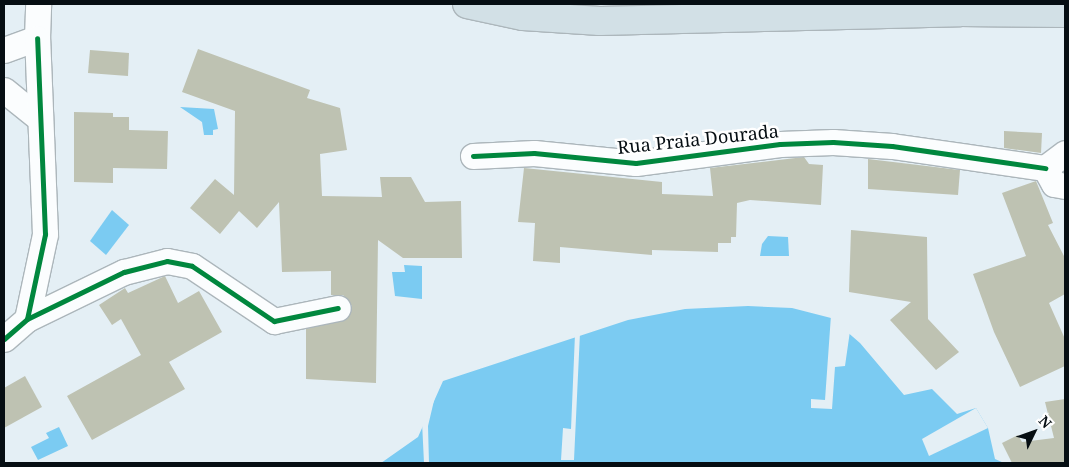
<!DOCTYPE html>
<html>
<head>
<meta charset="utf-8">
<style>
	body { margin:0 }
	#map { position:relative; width:1069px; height:467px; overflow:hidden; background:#e4eff5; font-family:"Noto Serif",serif }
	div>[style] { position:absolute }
	.water>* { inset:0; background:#7bcbf2 }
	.pier>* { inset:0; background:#e4eff5 }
	.building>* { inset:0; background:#bec2b2 }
	.roads { filter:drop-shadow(1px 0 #acb6bb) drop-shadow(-1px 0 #acb6bb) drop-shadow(0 1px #acb6bb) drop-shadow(0 -1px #acb6bb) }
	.minor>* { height:25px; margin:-12.5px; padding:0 12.5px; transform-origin:12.5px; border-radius:12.5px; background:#fbfdfe }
	.trunk>* { height:28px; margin:-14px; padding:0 14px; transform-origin:14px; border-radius:14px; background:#d2e0e6 }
	.cycleway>* { height:5px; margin:-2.5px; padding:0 2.5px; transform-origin:2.5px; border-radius:2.5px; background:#00873e }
	span { translate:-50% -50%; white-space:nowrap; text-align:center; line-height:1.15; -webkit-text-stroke:5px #fff; paint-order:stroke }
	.street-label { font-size:18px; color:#060e13 }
	.frame { position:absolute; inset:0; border:5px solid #060e13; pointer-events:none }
	.north { position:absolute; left:1009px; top:407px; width:50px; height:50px; -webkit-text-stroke:4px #fff; paint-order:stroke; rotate:48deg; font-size:14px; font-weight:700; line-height:20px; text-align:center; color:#060e13 }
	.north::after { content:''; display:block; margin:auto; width:18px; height:22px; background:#060e13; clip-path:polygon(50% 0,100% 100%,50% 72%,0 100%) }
</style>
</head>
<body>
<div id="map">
	<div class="water">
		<div style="clip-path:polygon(180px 107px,214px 109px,218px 129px,213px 130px,213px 135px,204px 135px,202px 122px)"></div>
		<div style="clip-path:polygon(112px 210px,129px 225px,106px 255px,90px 241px)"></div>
		<div style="clip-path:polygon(768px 236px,788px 237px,789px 256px,760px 256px,762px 244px)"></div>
		<div style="clip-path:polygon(404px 265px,422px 266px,422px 299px,395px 296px,392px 272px,405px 272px)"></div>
		<div style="clip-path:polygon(748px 306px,792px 308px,831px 318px,860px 343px,904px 395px,932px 389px,957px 414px,976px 408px,988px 428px,995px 459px,1004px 463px,381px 463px,418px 437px,443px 381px,628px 320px,685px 309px)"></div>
		<div style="clip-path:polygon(59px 427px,68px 446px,38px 460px,31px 447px,49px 438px,46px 433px)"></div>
	</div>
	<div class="pier">
		<div style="clip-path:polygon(831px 315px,850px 331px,845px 366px,835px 367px,832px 409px,811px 408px,811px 399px,825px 400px)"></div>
		<div style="clip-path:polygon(580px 333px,574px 460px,561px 460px,563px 428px,571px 429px,575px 334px)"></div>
		<div style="clip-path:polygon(437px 388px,428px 426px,429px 463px,424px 463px,422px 422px)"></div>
		<div style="clip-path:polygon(976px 408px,988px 428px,929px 456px,922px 439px)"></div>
	</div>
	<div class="building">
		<div style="clip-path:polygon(198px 49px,310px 90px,307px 98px,340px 108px,347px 150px,320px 154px,322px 196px,382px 197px,380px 177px,411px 177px,425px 202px,461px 201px,462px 258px,403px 258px,378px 240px,376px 383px,306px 379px,306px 329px,347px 319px,352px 306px,343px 295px,331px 295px,331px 271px,282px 272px,279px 202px,257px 228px,239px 211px,220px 234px,190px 208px,215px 179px,234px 195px,235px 111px,182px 92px)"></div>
		<div style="clip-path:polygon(90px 50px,129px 53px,128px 76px,88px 73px)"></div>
		<div style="clip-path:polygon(74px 112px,113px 113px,113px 117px,129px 117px,129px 130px,168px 131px,167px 169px,113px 168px,113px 183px,74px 182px)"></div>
		<div style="clip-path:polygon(1004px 131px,1042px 133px,1041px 153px,1004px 148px)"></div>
		<div style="clip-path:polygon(804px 157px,809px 164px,823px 165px,821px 205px,750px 200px,737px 203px,736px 237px,731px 237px,731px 243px,718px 243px,718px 252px,652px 250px,652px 255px,560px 247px,560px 263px,533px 261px,535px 223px,518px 222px,524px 168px,662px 182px,662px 194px,713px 196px,710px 168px)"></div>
		<div style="clip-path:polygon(868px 159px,960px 170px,958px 195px,868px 189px)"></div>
		<div style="clip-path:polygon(1036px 181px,1053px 223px,1048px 225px,1065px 258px,1065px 294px,1049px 303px,1065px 339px,1065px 366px,1020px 387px,994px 332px,973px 274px,1026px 256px,1002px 193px)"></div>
		<div style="clip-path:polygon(851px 230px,927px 237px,928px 319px,959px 352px,936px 370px,890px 320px,911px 302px,849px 292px)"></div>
		<div style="clip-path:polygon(165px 276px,178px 303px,199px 291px,222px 332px,169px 362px,185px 389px,92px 440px,67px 396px,141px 355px,121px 319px,112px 325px,99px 305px,125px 288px,128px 293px)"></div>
		<div style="clip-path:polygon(25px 376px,42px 407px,4px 428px,4px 388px)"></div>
		<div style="clip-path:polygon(1065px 399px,1065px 463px,1012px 463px,1002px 443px,1018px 435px,1022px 442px,1054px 438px,1045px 402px)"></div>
	</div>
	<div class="roads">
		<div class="minor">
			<div style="left:4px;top:50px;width:35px;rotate:-20deg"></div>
			<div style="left:37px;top:38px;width:34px;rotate:-88deg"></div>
			<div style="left:4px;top:90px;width:46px;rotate:38.9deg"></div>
			<div style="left:473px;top:156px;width:61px;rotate:-2.8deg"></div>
			<div style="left:534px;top:153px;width:102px;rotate:5.6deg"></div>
			<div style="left:636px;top:163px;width:145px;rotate:-7.5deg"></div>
			<div style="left:780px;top:144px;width:53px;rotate:-2.2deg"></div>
			<div style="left:833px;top:142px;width:59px;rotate:3.9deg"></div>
			<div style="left:892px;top:146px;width:155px;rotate:8.2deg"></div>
			<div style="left:1045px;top:168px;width:18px;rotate:61deg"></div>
			<div style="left:1054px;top:184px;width:11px;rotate:10deg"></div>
			<div style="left:1045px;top:168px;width:25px;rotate:-37deg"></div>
			<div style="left:27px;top:319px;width:108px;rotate:-25.9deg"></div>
			<div style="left:124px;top:272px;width:44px;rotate:-14.3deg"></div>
			<div style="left:167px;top:261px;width:25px;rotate:11deg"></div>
			<div style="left:192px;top:266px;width:99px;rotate:33.9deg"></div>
			<div style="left:274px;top:321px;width:65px;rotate:-11.5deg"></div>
			<div style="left:4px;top:339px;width:30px;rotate:-41deg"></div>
			<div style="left:27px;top:319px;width:87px;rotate:-78deg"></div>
			<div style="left:45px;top:234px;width:196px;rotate:-92.3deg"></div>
		</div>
		<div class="trunk">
			<div style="left:467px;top:4px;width:57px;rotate:12.1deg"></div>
			<div style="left:523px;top:16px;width:77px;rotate:3.7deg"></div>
			<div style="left:600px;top:21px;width:359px;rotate:-1.4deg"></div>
			<div style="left:959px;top:12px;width:106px;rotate:0.5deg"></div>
		</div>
	</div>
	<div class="cycleway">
		<div style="left:473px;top:156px;width:61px;rotate:-2.8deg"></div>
		<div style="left:534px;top:153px;width:102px;rotate:5.6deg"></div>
		<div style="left:636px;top:163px;width:145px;rotate:-7.5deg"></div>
		<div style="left:780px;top:144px;width:53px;rotate:-2.2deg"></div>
		<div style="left:833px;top:142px;width:59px;rotate:3.9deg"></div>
		<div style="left:892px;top:146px;width:155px;rotate:8.2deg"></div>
		<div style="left:27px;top:319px;width:108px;rotate:-25.9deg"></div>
		<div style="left:124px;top:272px;width:44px;rotate:-14.3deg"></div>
		<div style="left:167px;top:261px;width:25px;rotate:11deg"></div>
		<div style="left:192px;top:266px;width:99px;rotate:33.9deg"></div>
		<div style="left:274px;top:321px;width:65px;rotate:-11.5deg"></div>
		<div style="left:4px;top:339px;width:30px;rotate:-41deg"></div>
		<div style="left:27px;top:319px;width:87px;rotate:-78deg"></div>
		<div style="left:45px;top:234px;width:196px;rotate:-92.3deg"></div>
	</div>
	<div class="street-label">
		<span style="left:698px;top:139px;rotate:-6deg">Rua Praia Dourada</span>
	</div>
	<div class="frame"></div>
	<div class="north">N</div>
</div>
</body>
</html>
